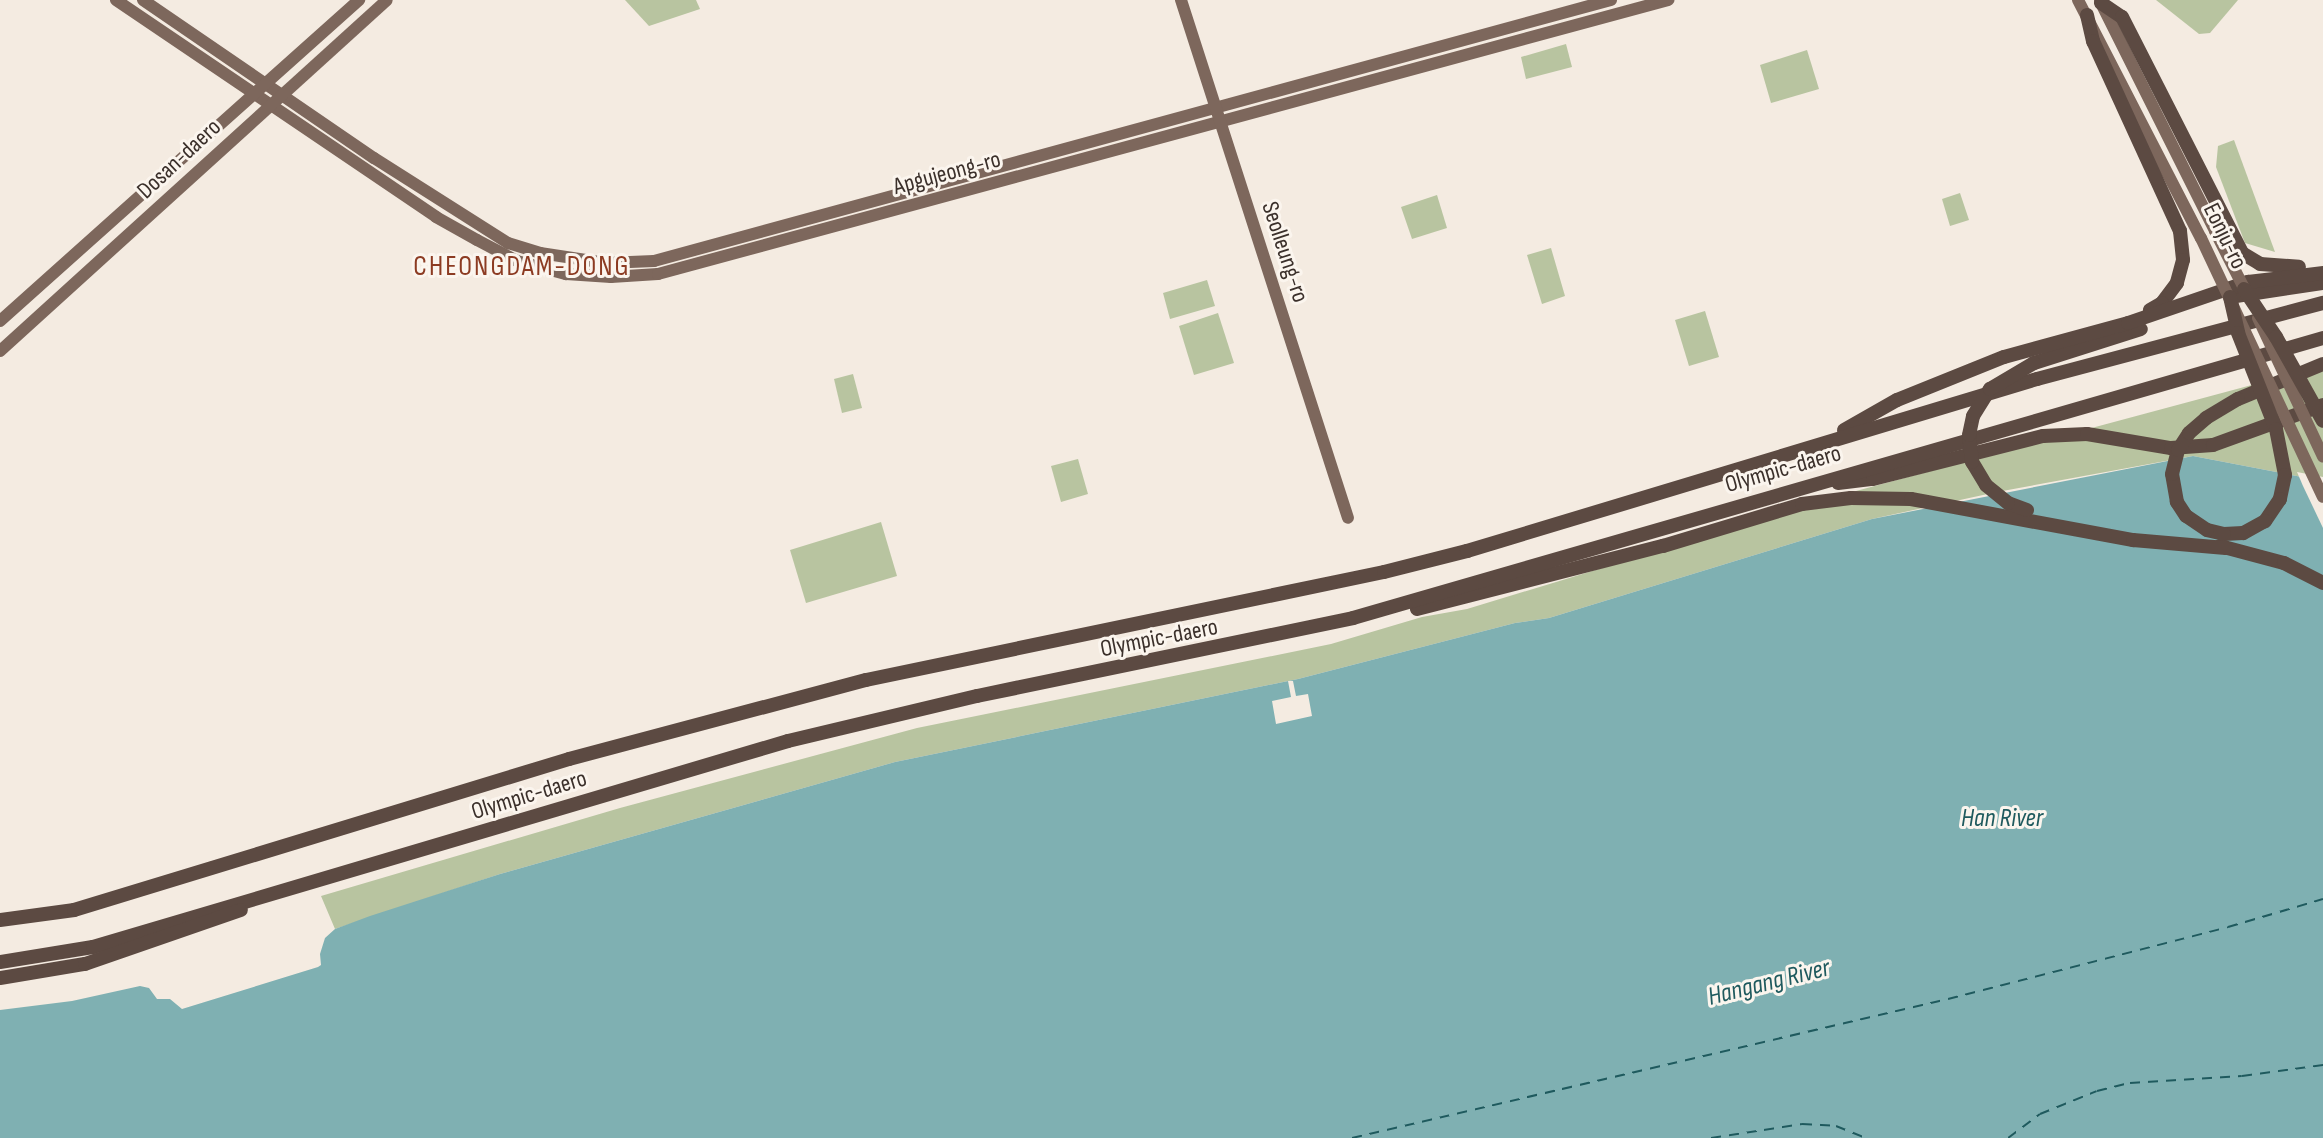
<!DOCTYPE html>
<html>
<head>
<meta charset="utf-8">
<style>
	body { margin:0 }
	#map { position:relative; width:2323px; height:1138px; overflow:hidden; background:#f4ebe1; font-family:"Sofia Sans Condensed",sans-serif }
	div>[style] { position:absolute }
	.green>* { inset:0; background:#b8c4a0 }
	.water>* { inset:0; background:#7fb0b2 }
	.pier>* { inset:0; background:#f4ebe1 }
	.ferry>* { height:2px; margin-top:-1px; transform-origin:0; background:repeating-linear-gradient(90deg,#1f5a5e 0 10px,transparent 0 18px) }
	.major>* { height:12px; margin:-6px; padding:0 6px; transform-origin:6px; border-radius:6px; background:#7d675c }
	.highway>* { height:14px; margin:-7px; padding:0 7px; transform-origin:7px; border-radius:7px; background:#5c4a42 }
	.major-bridge>* { height:12px; margin:-6px; padding:0 6px; transform-origin:6px; border-radius:6px; background:#7d675c }
	.highway-bridge>* { height:14px; margin:-7px; padding:0 7px; transform-origin:7px; border-radius:7px; background:#5c4a42 }
	span { translate:-50% -50%; white-space:nowrap; text-align:center; line-height:1.15; -webkit-text-stroke:6px #fbf5ee; paint-order:stroke }
	.street-label { font-size:24px; color:#3b302b }
	.water-label { font-size:26px; color:#1f5a5e; font-style:italic }
	.quarter-label { font-size:28px; color:#8c3b22; letter-spacing:2px }
</style>
</head>
<body>
<div id="map">
	<div class="green">
		<div style="clip-path:polygon(625px 0,696px 0,700px 9px,649px 26px)"></div>
		<div style="clip-path:polygon(2156px 0,2238px 0,2210px 33px,2199px 34px)"></div>
		<div style="clip-path:polygon(1566px 44px,1572px 67px,1526px 79px,1521px 57px)"></div>
		<div style="clip-path:polygon(1807px 50px,1819px 89px,1771px 103px,1760px 65px)"></div>
		<div style="clip-path:polygon(2234px 140px,2275px 252px,2245px 243px,2224px 188px,2216px 167px,2218px 146px)"></div>
		<div style="clip-path:polygon(1960px 193px,1969px 220px,1950px 226px,1942px 199px)"></div>
		<div style="clip-path:polygon(1437px 195px,1447px 228px,1412px 239px,1401px 207px)"></div>
		<div style="clip-path:polygon(1551px 248px,1565px 296px,1542px 304px,1527px 255px)"></div>
		<div style="clip-path:polygon(1207px 280px,1215px 306px,1170px 319px,1163px 293px)"></div>
		<div style="clip-path:polygon(1705px 311px,1719px 357px,1689px 366px,1675px 320px)"></div>
		<div style="clip-path:polygon(1218px 313px,1234px 363px,1194px 375px,1179px 326px)"></div>
		<div style="clip-path:polygon(2323px 366px,2323px 481px,2193px 456px,1997px 492px,1872px 519px,1549px 618px,1515px 623px,1298px 679px,895px 762px,500px 874px,335px 929px,321px 896px,620px 808px,917px 728px,1331px 644px,1422px 617px,1467px 609px,1856px 491px)"></div>
		<div style="clip-path:polygon(853px 374px,862px 408px,842px 413px,834px 379px)"></div>
		<div style="clip-path:polygon(1078px 459px,1088px 494px,1061px 502px,1051px 466px)"></div>
		<div style="clip-path:polygon(881px 522px,897px 576px,806px 603px,790px 550px)"></div>
	</div>
	<div class="water">
		<div style="clip-path:polygon(2193px 456px,2323px 481px,2323px 1138px,0 1138px,0 1010px,72px 1001px,140px 986px,149px 988px,157px 999px,170px 999px,182px 1009px,318px 967px,321px 965px,320px 954px,325px 938px,335px 929px,370px 916px,500px 874px,895px 762px,1298px 679px,1515px 623px,1549px 618px,1872px 519px)"></div>
	</div>
	<div class="pier">
		<div style="clip-path:polygon(2297px 472px,2323px 477px,2323px 528px,2303px 486px)"></div>
		<div style="clip-path:polygon(1288px 681px,1293px 681px,1296px 696px,1308px 694px,1312px 716px,1276px 724px,1272px 701px,1291px 697px)"></div>
	</div>
	<div class="ferry">
		<div style="left:1352px;top:1138px;width:612px;rotate:-13.13deg"></div>
		<div style="left:1948px;top:999px;width:289px;rotate:-14.4deg"></div>
		<div style="left:2228px;top:927px;width:99px;rotate:-16.4deg"></div>
		<div style="left:1711px;top:1138px;width:92px;rotate:-8.7deg"></div>
		<div style="left:1802px;top:1124px;width:34px;rotate:3deg"></div>
		<div style="left:1836px;top:1126px;width:32px;rotate:22deg"></div>
		<div style="left:2008px;top:1138px;width:40px;rotate:-37deg"></div>
		<div style="left:2040px;top:1114px;width:61px;rotate:-22deg"></div>
		<div style="left:2097px;top:1091px;width:34px;rotate:-14deg"></div>
		<div style="left:2130px;top:1083px;width:112px;rotate:-3.6deg"></div>
		<div style="left:2242px;top:1076px;width:82px;rotate:-7.7deg"></div>
	</div>
	<div class="major">
		<div style="left:116px;top:0;width:387px;rotate:34.1deg"></div>
		<div style="left:436px;top:217px;width:47px;rotate:29.3deg"></div>
		<div style="left:477px;top:240px;width:45px;rotate:27.7deg"></div>
		<div style="left:517px;top:261px;width:51px;rotate:14.9deg"></div>
		<div style="left:566px;top:274px;width:45px;rotate:3.8deg"></div>
		<div style="left:611px;top:277px;width:47px;rotate:-3.7deg"></div>
		<div style="left:658px;top:274px;width:1047px;rotate:-15.18deg"></div>
		<div style="left:143px;top:0;width:280px;rotate:34.4deg"></div>
		<div style="left:374px;top:158px;width:159px;rotate:32.4deg"></div>
		<div style="left:508px;top:243px;width:34px;rotate:17deg"></div>
		<div style="left:540px;top:253px;width:67px;rotate:8.6deg"></div>
		<div style="left:606px;top:263px;width:48px;rotate:-2.4deg"></div>
		<div style="left:654px;top:261px;width:992px;rotate:-15.26deg"></div>
		<div style="left:1181px;top:0;width:544px;rotate:72.13deg"></div>
		<div style="left:2078px;top:0;width:268px;rotate:62.7deg"></div>
		<div style="left:2100px;top:1px;width:257px;rotate:63.4deg"></div>
		<div style="left:0;top:321px;width:482px;rotate:-41.8deg"></div>
		<div style="left:0;top:351px;width:522px;rotate:-42.21deg"></div>
	</div>
	<div class="highway">
		<div style="left:2101px;top:3px;width:25px;rotate:34deg"></div>
		<div style="left:2122px;top:17px;width:265px;rotate:63deg"></div>
		<div style="left:2242px;top:253px;width:21px;rotate:31deg"></div>
		<div style="left:2260px;top:264px;width:39px;rotate:4deg"></div>
		<div style="left:2087px;top:15px;width:27px;rotate:77deg"></div>
		<div style="left:2093px;top:41px;width:209px;rotate:65.4deg"></div>
		<div style="left:2180px;top:231px;width:29px;rotate:84deg"></div>
		<div style="left:2183px;top:260px;width:24px;rotate:105deg"></div>
		<div style="left:2177px;top:283px;width:25px;rotate:127deg"></div>
		<div style="left:2162px;top:303px;width:14px;rotate:150deg"></div>
		<div style="left:2236px;top:296px;width:88px;rotate:-8.5deg"></div>
		<div style="left:2034px;top:363px;width:112px;rotate:-17.6deg"></div>
		<div style="left:2238px;top:399px;width:92px;rotate:-22.4deg"></div>
		<div style="left:1844px;top:430px;width:61px;rotate:-29.5deg"></div>
		<div style="left:1897px;top:400px;width:115px;rotate:-21.9deg"></div>
		<div style="left:2004px;top:357px;width:129px;rotate:-15.3deg"></div>
		<div style="left:2128px;top:323px;width:127px;rotate:-18.9deg"></div>
		<div style="left:2248px;top:282px;width:76px;rotate:-6.8deg"></div>
		<div style="left:1838px;top:483px;width:35px;rotate:-7deg"></div>
		<div style="left:1873px;top:479px;width:175px;rotate:-14.2deg"></div>
		<div style="left:2043px;top:436px;width:44px;rotate:-2.6deg"></div>
		<div style="left:2087px;top:434px;width:85px;rotate:9.5deg"></div>
		<div style="left:2171px;top:448px;width:42px;rotate:-4.1deg"></div>
		<div style="left:2213px;top:445px;width:117px;rotate:-20deg"></div>
		<div style="left:2220px;top:546px;width:66px;rotate:14.9deg"></div>
		<div style="left:2284px;top:563px;width:44px;rotate:27.1deg"></div>
		<div style="left:1417px;top:609px;width:254px;rotate:-14.4deg"></div>
		<div style="left:1663px;top:546px;width:145px;rotate:-16.8deg"></div>
		<div style="left:1802px;top:504px;width:49px;rotate:-7deg"></div>
		<div style="left:1851px;top:498px;width:60px;rotate:1deg"></div>
		<div style="left:1911px;top:499px;width:226px;rotate:10.5deg"></div>
		<div style="left:2133px;top:540px;width:93px;rotate:4.9deg"></div>
		<div style="left:0;top:920px;width:75px;rotate:-7.7deg"></div>
		<div style="left:74px;top:910px;width:518px;rotate:-16.96deg"></div>
		<div style="left:569px;top:759px;width:307px;rotate:-14.9deg"></div>
		<div style="left:866px;top:680px;width:529px;rotate:-11.78deg"></div>
		<div style="left:1384px;top:572px;width:86px;rotate:-14.2deg"></div>
		<div style="left:1467px;top:551px;width:595px;rotate:-16.79deg"></div>
		<div style="left:2037px;top:379px;width:296px;rotate:-14.9deg"></div>
		<div style="left:0;top:962px;width:94px;rotate:-9.2deg"></div>
		<div style="left:93px;top:947px;width:725px;rotate:-16.51deg"></div>
		<div style="left:788px;top:741px;width:194px;rotate:-13.4deg"></div>
		<div style="left:977px;top:696px;width:384px;rotate:-11.7deg"></div>
		<div style="left:1353px;top:618px;width:1010px;rotate:-16.1deg"></div>
		<div style="left:0;top:978px;width:86px;rotate:-9.4deg"></div>
		<div style="left:85px;top:964px;width:165px;rotate:-19.1deg"></div>
	</div>
	<div class="major-bridge">
		<div style="left:2215px;top:231px;width:71px;rotate:63.1deg"></div>
		<div style="left:2201px;top:238px;width:286px;rotate:64.8deg"></div>
		<div style="left:2258px;top:318px;width:153px;rotate:64.9deg"></div>
	</div>
	<div class="highway-bridge">
		<div style="left:2244px;top:289px;width:58px;rotate:56.3deg"></div>
		<div style="left:2276px;top:337px;width:96px;rotate:60.8deg"></div>
		<div style="left:2230px;top:297px;width:37px;rotate:77deg"></div>
		<div style="left:2238px;top:333px;width:103px;rotate:68.4deg"></div>
		<div style="left:2276px;top:429px;width:47px;rotate:78.9deg"></div>
		<div style="left:2285px;top:475px;width:25px;rotate:102deg"></div>
		<div style="left:2280px;top:499px;width:27px;rotate:124deg"></div>
		<div style="left:2265px;top:521px;width:25px;rotate:151deg"></div>
		<div style="left:2243px;top:533px;width:19px;rotate:177deg"></div>
		<div style="left:2224px;top:534px;width:17px;rotate:-167deg"></div>
		<div style="left:2207px;top:530px;width:25px;rotate:-146deg"></div>
		<div style="left:2186px;top:516px;width:17px;rotate:-123deg"></div>
		<div style="left:2177px;top:502px;width:28px;rotate:-100deg"></div>
		<div style="left:2172px;top:474px;width:25px;rotate:-76deg"></div>
		<div style="left:2178px;top:450px;width:20px;rotate:-57deg"></div>
		<div style="left:2189px;top:433px;width:23px;rotate:-41deg"></div>
		<div style="left:2206px;top:418px;width:37px;rotate:-31deg"></div>
		<div style="left:2027px;top:510px;width:20px;rotate:-160deg"></div>
		<div style="left:2008px;top:503px;width:28px;rotate:-141deg"></div>
		<div style="left:1986px;top:485px;width:27px;rotate:-121deg"></div>
		<div style="left:1972px;top:462px;width:27px;rotate:-96deg"></div>
		<div style="left:1969px;top:435px;width:19px;rotate:-78deg"></div>
		<div style="left:1973px;top:416px;width:32px;rotate:-58deg"></div>
		<div style="left:1990px;top:389px;width:51px;rotate:-30.6deg"></div>
	</div>
	<div class="street-label">
		<span style="left:179px;top:159px;rotate:-43deg">Dosan-daero</span>
		<span style="left:947px;top:173px;rotate:-15deg">Apgujeong-ro</span>
		<span style="left:2225px;top:236px;rotate:64deg">Eonju-ro</span>
		<span style="left:1285px;top:252px;rotate:72deg">Seolleung-ro</span>
		<span style="left:1783px;top:469px;rotate:-16deg">Olympic-daero</span>
		<span style="left:1159px;top:638px;rotate:-11deg">Olympic-daero</span>
		<span style="left:529px;top:795px;rotate:-17deg">Olympic-daero</span>
	</div>
	<div class="water-label">
		<span style="left:2002px;top:819px">Han River</span>
		<span style="left:1769px;top:983px;rotate:-14deg">Hangang River</span>
	</div>
	<div class="quarter-label">
		<span style="left:522px;top:267px">CHEONGDAM-DONG</span>
	</div>
</div>
</body>
</html>
